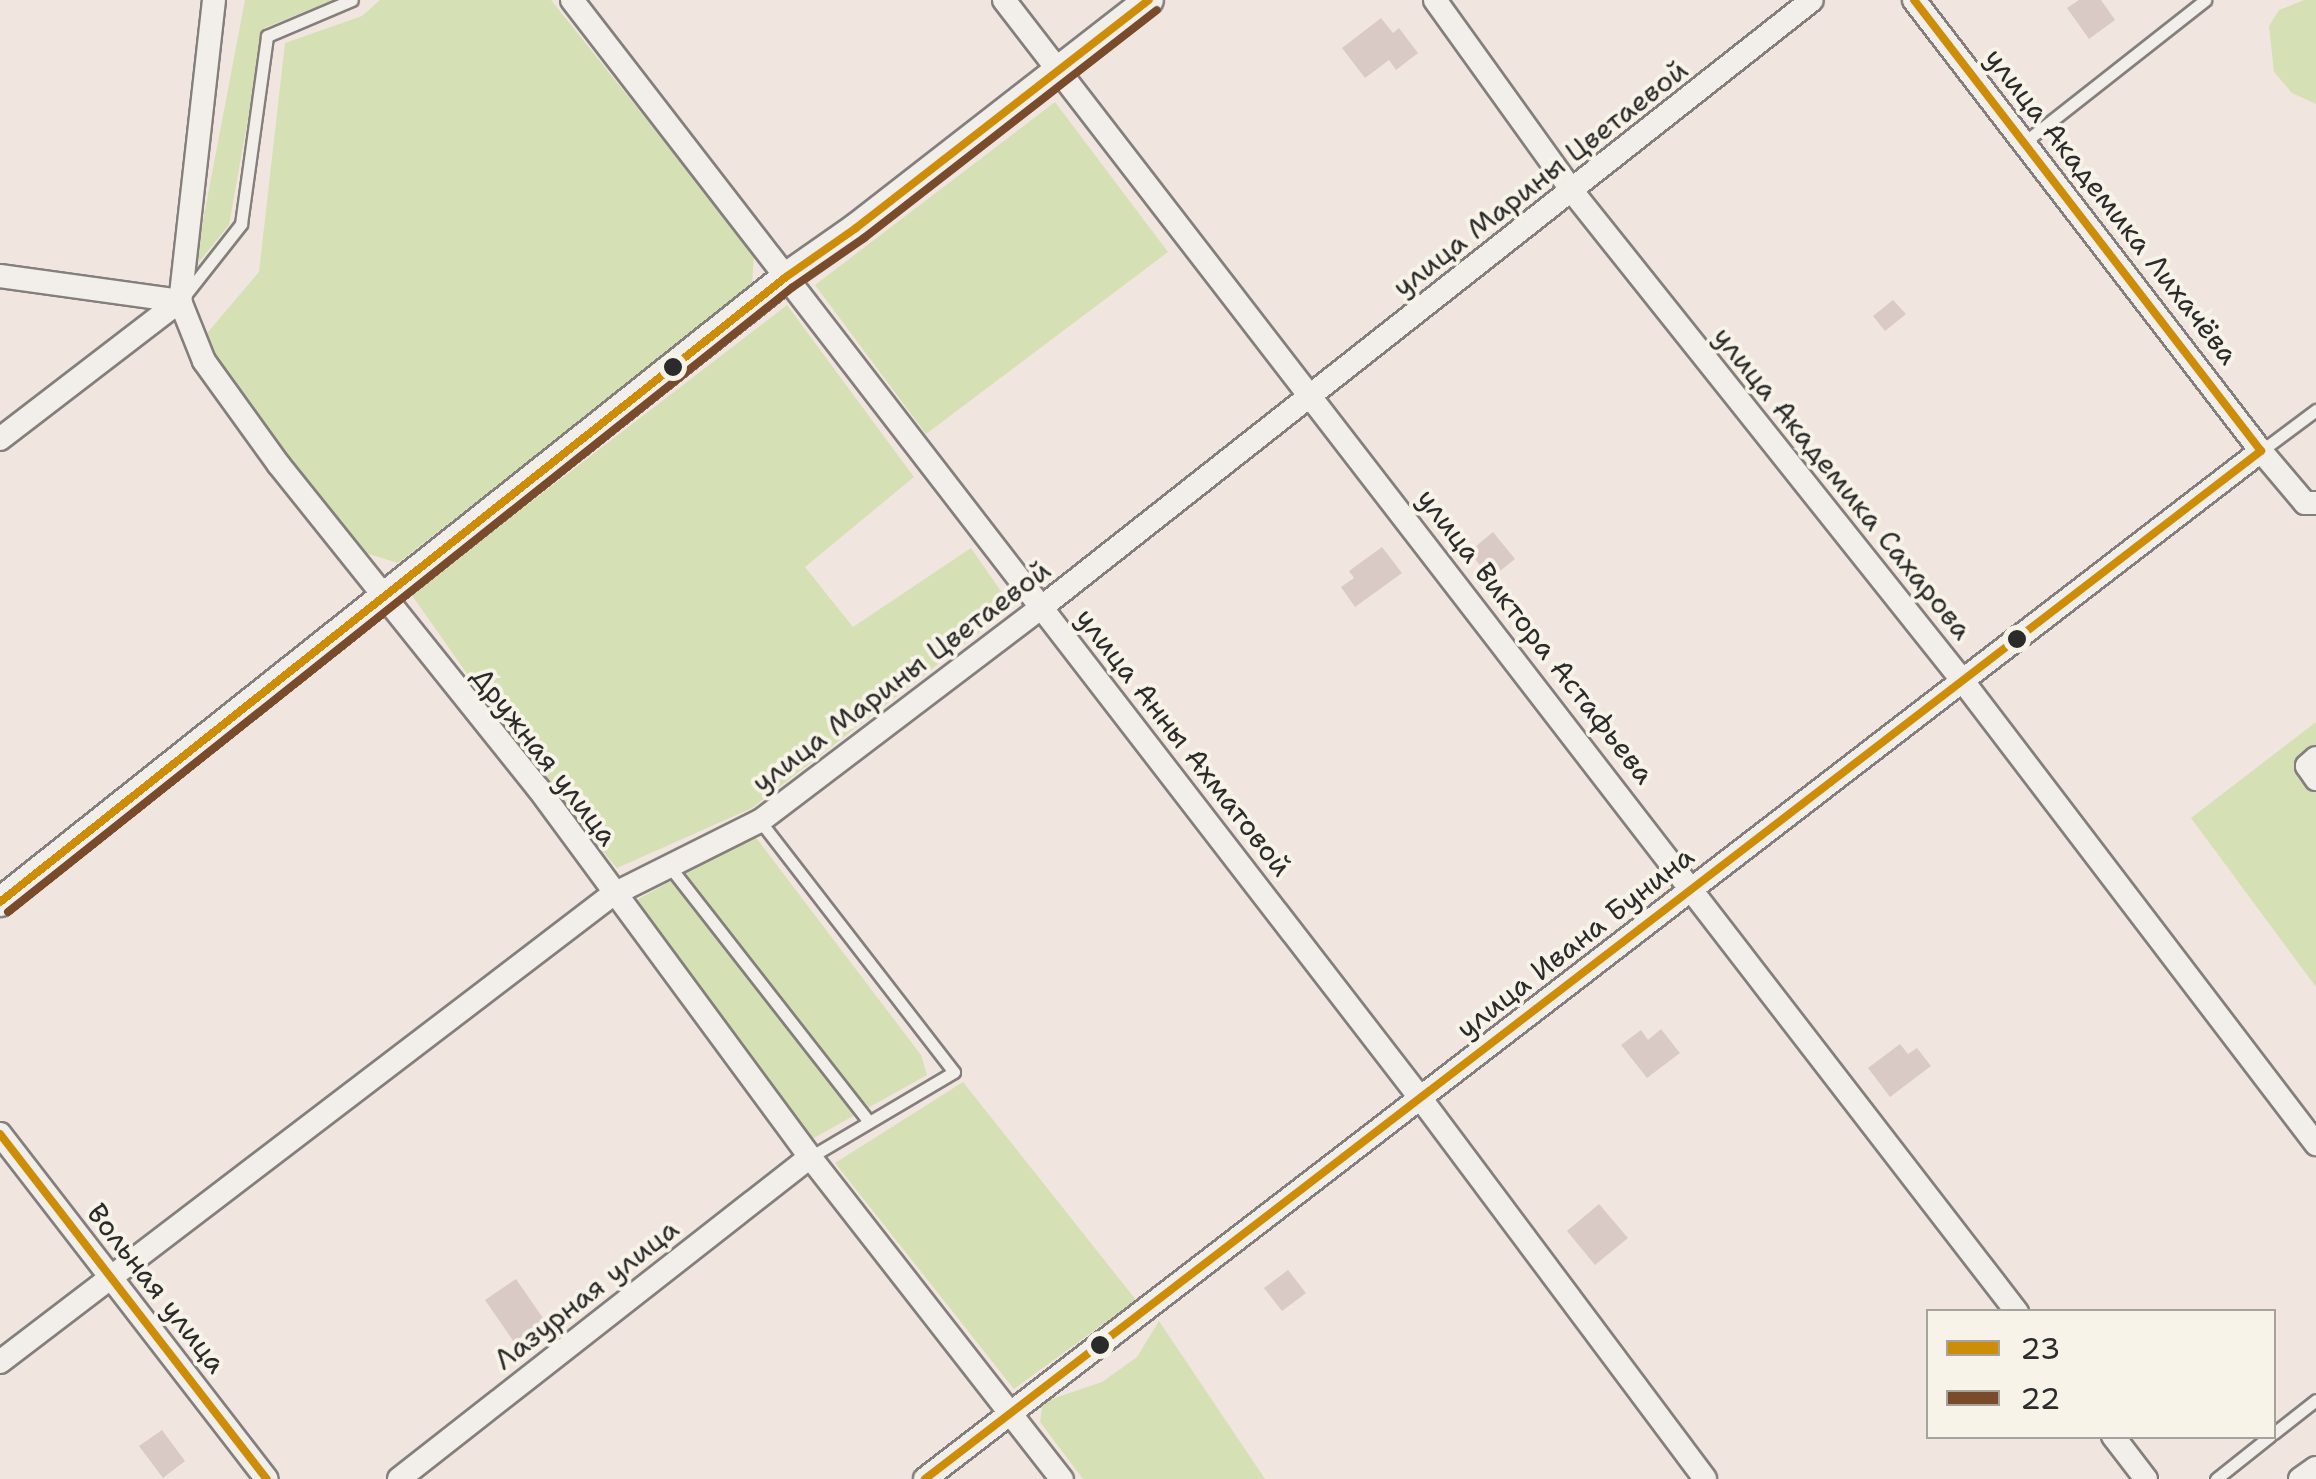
<!DOCTYPE html>
<html>
<head>
<meta charset="utf-8">
<style>
	body { margin:0 }
	#map { position:relative; width:2316px; height:1479px; overflow:hidden; background:#f1e5df; font-family:"Shantell Sans",sans-serif }
	div>[style] { position:absolute }
	.green>* { inset:0; background:#d6e0b5 }
	.building>* { inset:0; background:#dacac6 }
	.roads { filter:drop-shadow(2px 0 #847f7c) drop-shadow(-2px 0 #847f7c) drop-shadow(0 2px #847f7c) drop-shadow(0 -2px #847f7c) }
	.service>* { height:11px; margin:-5.5px; padding:0 5.5px; transform-origin:5.5px; border-radius:5.5px; background:#f2efeb }
	.minor>* { height:22px; margin:-11px; padding:0 11px; transform-origin:11px; border-radius:11px; background:#f2efeb }
	.tertiary>* { height:28px; margin:-14px; padding:0 14px; transform-origin:14px; border-radius:14px; background:#f2efeb }
	.bus-1>* { height:8px; margin:-4px; padding:0 4px; transform-origin:4px; border-radius:4px; background:#ce8d09 }
	.bus-2>* { height:8px; margin:-4px; padding:0 4px; transform-origin:4px; border-radius:4px; background:#7a4b2a }
	.dots>* { width:28px; height:28px; translate:-50% -50%; box-sizing:border-box; border:5px solid #f7f3e8; border-radius:50% }
	span { translate:-50% -50%; white-space:nowrap; text-align:center; line-height:1.15; -webkit-text-stroke:8px #f7f3e8; paint-order:stroke }
	.street-label { font-size:28px; color:#2b2b2b }
	.legend { position:absolute; left:1926px; top:1309px; width:350px; height:130px; box-sizing:border-box; background:#f7f3e8; border:2px solid #a5a39c; margin:0; padding:12px 18px; list-style:none; font-size:30px; color:#2b2b2b }
	.legend li { display:flex; align-items:center; gap:20px; height:50px }
	.legend b { width:50px; border:2px solid #a5a39c }
</style>
</head>
<body>
<div id="map">
	<div class="green">
		<div style="clip-path:polygon(245px 0,333px 0,264px 28px,229px 225px,194px 268px)"></div>
		<div style="clip-path:polygon(380px 0,551px 0,754px 254px,752px 286px,398px 563px,356px 550px,203px 338px,259px 272px,285px 43px,362px 16px)"></div>
		<div style="clip-path:polygon(2304px 0,2316px 0,2316px 104px,2292px 93px,2274px 72px,2269px 26px,2279px 10px)"></div>
		<div style="clip-path:polygon(1055px 102px,1168px 252px,926px 434px,815px 285px)"></div>
		<div style="clip-path:polygon(787px 305px,914px 477px,805px 567px,853px 627px,971px 548px,1012px 607px,752px 808px,617px 868px,544px 783px,411px 594px)"></div>
		<div style="clip-path:polygon(2316px 722px,2316px 987px,2191px 818px)"></div>
		<div style="clip-path:polygon(754px 835px,921px 1055px,927px 1075px,812px 1139px,631px 903px)"></div>
		<div style="clip-path:polygon(963px 1082px,1136px 1300px,1014px 1389px,835px 1163px)"></div>
		<div style="clip-path:polygon(1159px 1321px,1265px 1479px,1083px 1479px,1040px 1422px,1043px 1402px,1102px 1382px,1137px 1357px)"></div>
	</div>
	<div class="building">
		<div style="clip-path:polygon(2079px 0,2101px 0,2115px 20px,2089px 39px,2067px 8px)"></div>
		<div style="clip-path:polygon(1381px 18px,1393px 33px,1399px 28px,1418px 53px,1396px 70px,1389px 60px,1365px 78px,1342px 48px)"></div>
		<div style="clip-path:polygon(1893px 300px,1906px 314px,1885px 331px,1873px 316px)"></div>
		<div style="clip-path:polygon(1493px 532px,1515px 559px,1491px 578px,1469px 552px)"></div>
		<div style="clip-path:polygon(1382px 547px,1402px 573px,1355px 607px,1341px 587px,1354px 578px,1349px 571px)"></div>
		<div style="clip-path:polygon(1661px 1029px,1680px 1053px,1647px 1078px,1621px 1045px,1641px 1030px,1648px 1040px)"></div>
		<div style="clip-path:polygon(1900px 1044px,1908px 1054px,1917px 1048px,1931px 1066px,1890px 1097px,1868px 1068px)"></div>
		<div style="clip-path:polygon(1599px 1204px,1628px 1238px,1595px 1265px,1567px 1231px)"></div>
		<div style="clip-path:polygon(1288px 1270px,1306px 1293px,1282px 1311px,1264px 1288px)"></div>
		<div style="clip-path:polygon(516px 1279px,545px 1321px,514px 1342px,485px 1300px)"></div>
		<div style="clip-path:polygon(162px 1430px,185px 1461px,163px 1478px,139px 1446px)"></div>
	</div>
	<div class="roads">
		<div class="service">
			<div style="left:2026px;top:141px;width:228px;rotate:-38.2deg"></div>
			<div style="left:186px;top:294px;width:89px;rotate:-51.8deg"></div>
			<div style="left:241px;top:224px;width:190px;rotate:-82.1deg"></div>
			<div style="left:267px;top:36px;width:92px;rotate:-23deg"></div>
			<div style="left:2261px;top:451px;width:69px;rotate:-36.7deg"></div>
			<div style="left:760px;top:821px;width:317px;rotate:52.3deg"></div>
			<div style="left:954px;top:1072px;width:167px;rotate:149.4deg"></div>
			<div style="left:670px;top:867px;width:323px;rotate:52deg"></div>
			<div style="left:2274px;top:1433px;width:53px;rotate:-38.2deg"></div>
			<div style="left:2216px;top:1479px;width:69px;rotate:-38.5deg"></div>
		</div>
		<div class="minor">
			<div style="left:214px;top:0;width:303px;rotate:96.4deg"></div>
			<div style="left:180px;top:301px;width:65px;rotate:68.2deg"></div>
			<div style="left:204px;top:361px;width:128px;rotate:54.2deg"></div>
			<div style="left:279px;top:465px;width:414px;rotate:51.3deg"></div>
			<div style="left:538px;top:788px;width:458px;rotate:53.6deg"></div>
			<div style="left:810px;top:1157px;width:409px;rotate:52deg"></div>
			<div style="left:572px;top:0;width:1389px;rotate:52.31deg"></div>
			<div style="left:1421px;top:1099px;width:474px;rotate:53.2deg"></div>
			<div style="left:1004px;top:0;width:1658px;rotate:52.33deg"></div>
			<div style="left:1435px;top:0;width:235px;rotate:54.3deg"></div>
			<div style="left:1572px;top:191px;width:625px;rotate:51.43deg"></div>
			<div style="left:1962px;top:680px;width:584px;rotate:52.66deg"></div>
			<div style="left:1914px;top:0;width:569px;rotate:52.43deg"></div>
			<div style="left:2261px;top:451px;width:68px;rotate:49.8deg"></div>
			<div style="left:2305px;top:503px;width:11px"></div>
			<div style="left:0;top:276px;width:182px;rotate:7.9deg"></div>
			<div style="left:0;top:439px;width:227px;rotate:-37.5deg"></div>
			<div style="left:2316px;top:758px;width:12px;rotate:138deg"></div>
			<div style="left:2307px;top:766px;width:16px;rotate:55deg"></div>
			<div style="left:0;top:1134px;width:436px;rotate:52.3deg"></div>
			<div style="left:0;top:1362px;width:770px;rotate:-37.35deg"></div>
			<div style="left:612px;top:895px;width:165px;rotate:-26.6deg"></div>
			<div style="left:760px;top:821px;width:354px;rotate:-37.2deg"></div>
			<div style="left:1042px;top:607px;width:980px;rotate:-38.25deg"></div>
			<div style="left:2113px;top:1436px;width:54px;rotate:52.5deg"></div>
			<div style="left:399px;top:1479px;width:522px;rotate:-38.08deg"></div>
			<div style="left:925px;top:1479px;width:1686px;rotate:-37.58deg"></div>
			<div style="left:2300px;top:1479px;width:19px;rotate:-35deg"></div>
		</div>
		<div class="tertiary">
			<div style="left:0;top:902px;width:1004px;rotate:-38.49deg"></div>
			<div style="left:786px;top:277px;width:85px;rotate:-35deg"></div>
			<div style="left:856px;top:228px;width:371px;rotate:-37.9deg"></div>
		</div>
	</div>
	<div class="bus-1">
		<div style="left:0;top:902px;width:1004px;rotate:-38.49deg"></div>
		<div style="left:786px;top:277px;width:85px;rotate:-35deg"></div>
		<div style="left:856px;top:228px;width:371px;rotate:-37.9deg"></div>
		<div style="left:0;top:1134px;width:436px;rotate:52.3deg"></div>
		<div style="left:925px;top:1479px;width:1686px;rotate:-37.58deg"></div>
		<div style="left:2261px;top:451px;width:569px;rotate:-127.57deg"></div>
	</div>
	<div class="bus-2">
		<div style="left:8px;top:912px;width:1003px;rotate:-38.53deg"></div>
		<div style="left:793px;top:287px;width:86px;rotate:-34.6deg"></div>
		<div style="left:864px;top:238px;width:371px;rotate:-37.9deg"></div>
	</div>
	<div class="dots">
		<div style="left:673px;top:367px;background:#2b2b2b"></div>
		<div style="left:2017px;top:639px;background:#2b2b2b"></div>
		<div style="left:1100px;top:1345px;background:#2b2b2b"></div>
	</div>
	<div class="street-label">
		<span style="left:1540px;top:178px;rotate:-38deg">улица Марины Цветаевой</span>
		<span style="left:2112px;top:206px;rotate:52deg">улица Академика Лихачёва</span>
		<span style="left:1843px;top:483px;rotate:51deg">улица Академика Сахарова</span>
		<span style="left:1536px;top:636px;rotate:52deg">улица Виктора Астафьева</span>
		<span style="left:901px;top:676px;rotate:-37deg">улица Марины Цветаевой</span>
		<span style="left:1184px;top:742px;rotate:52deg">улица Анны Ахматовой</span>
		<span style="left:545px;top:756px;rotate:52deg">Дружная улица</span>
		<span style="left:1575px;top:942px;rotate:-38deg">улица Ивана Бунина</span>
		<span style="left:157px;top:1288px;rotate:52deg">Вольная улица</span>
		<span style="left:586px;top:1294px;rotate:-38deg">Лазурная улица</span>
	</div>
	<ul class="legend">
	<li><b style="height:12px;background:#ce8d09"></b>23</li>
	<li><b style="height:12px;background:#7a4b2a"></b>22</li>
	</ul>
</div>
</body>
</html>
